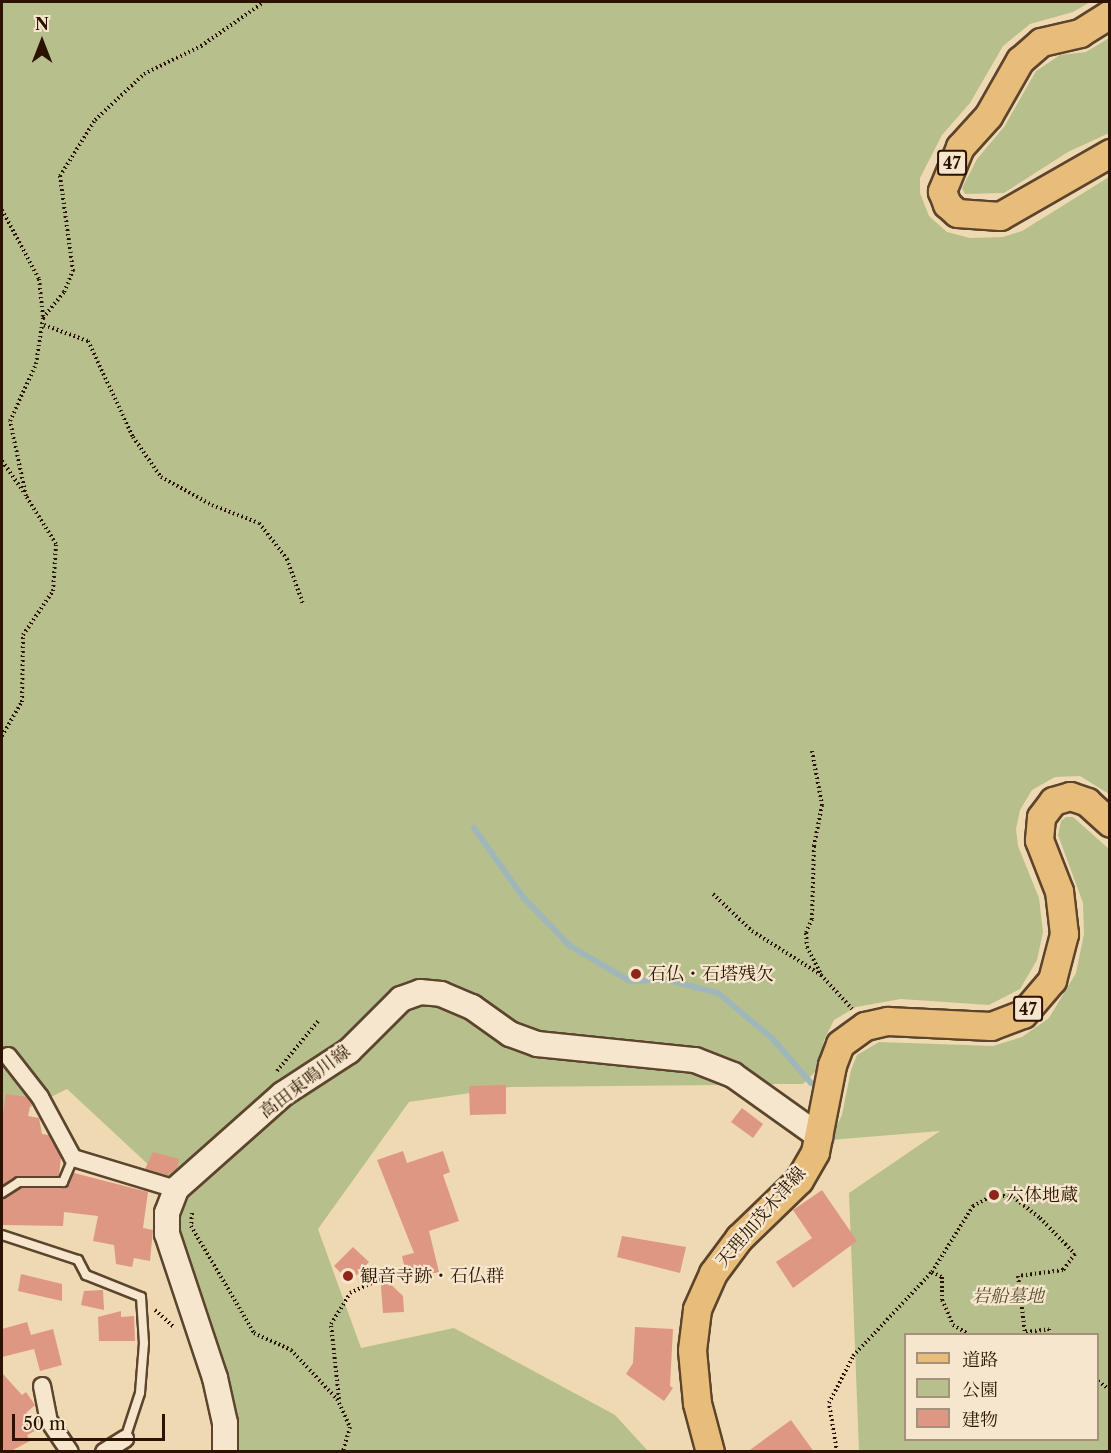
<!DOCTYPE html>
<html>
<head>
<meta charset="utf-8">
<style>
	body { margin:0 }
	#map { position:relative; width:1111px; height:1453px; overflow:hidden; background:#efd9b2; font-family:"Libre Caslon Text","Noto Serif JP",serif }
	div>[style] { position:absolute }
	.green>* { inset:0; background:#b7bf8d }
	.stream>* { height:6px; margin:-3px; padding:0 3px; transform-origin:3px; border-radius:3px; background:#a0b7b9 }
	.building>* { inset:0; background:#de9782 }
	.path>* { height:4px; margin-top:-2px; transform-origin:0; background:repeating-linear-gradient(90deg,#2b1201 0 1.5px,transparent 0 4.5px) }
	.roads { filter:drop-shadow(2px 0 #5c442d) drop-shadow(-2px 0 #5c442d) drop-shadow(0 2px #5c442d) drop-shadow(0 -2px #5c442d) }
	.service>* { height:8px; margin:-4px; padding:0 4px; transform-origin:4px; border-radius:4px; background:#f5e6cd }
	.minor>* { height:16px; margin:-8px; padding:0 8px; transform-origin:8px; border-radius:8px; background:#f5e6cd }
	.secondary>* { height:24px; margin:-12px; padding:0 12px; transform-origin:12px; border-radius:12px; background:#f5e6cd }
	.primary>* { height:27px; margin:-13.5px; padding:0 13.5px; transform-origin:13.5px; border-radius:13.5px; background:#e8bc79 }
	.dots>* { width:16px; height:16px; translate:-50% -50%; box-sizing:border-box; border:3px solid #f5e6cd; border-radius:50% }
	span { translate:-50% -50%; white-space:nowrap; text-align:center; line-height:1.15; -webkit-text-stroke:4.5px #f5e6cd; paint-order:stroke }
	.shield-label span { padding:2px 4px; background:#f5e6cd; border:2px solid; border-radius:4px; -webkit-text-stroke-width:0 }
	.shield-label { font-size:16px; color:#2b1201; font-weight:700 }
	.poi-label { font-size:18px; color:#2b1201 }
	.left { translate:0 -50%; text-align:left }
	.street-label { font-size:18px; color:#2b1201 }
	.park-label { font-size:18px; color:#5c4f32; font-style:italic }
	.frame { position:absolute; inset:0; border:3px solid #2b1201; pointer-events:none }
	.legend { position:absolute; left:904px; top:1333px; width:195px; height:108px; box-sizing:border-box; background:#f5e6cd; border:2px solid #a4917b; margin:0; padding:8px 10px; list-style:none; font-size:18px; color:#2b1201 }
	.legend li { display:flex; align-items:center; gap:12px; height:30px }
	.legend b { width:30px; border:2px solid #a4917b }
	.north { position:absolute; left:12px; top:12px; width:60px; height:60px; -webkit-text-stroke:4px #f5e6cd; paint-order:stroke; rotate:0deg; font-size:16px; font-weight:700; line-height:24px; text-align:center; color:#2b1201 }
	.north::after { content:''; display:block; margin:auto; width:21px; height:27px; background:#2b1201; clip-path:polygon(50% 0,100% 100%,50% 72%,0 100%) }
	.scale { position:absolute; left:12px; top:1414px; width:153px; height:27px; box-sizing:border-box; border:3px solid #2b1201; border-top:0; padding-left:8px; font-size:18px; line-height:21px; white-space:nowrap; color:#2b1201; -webkit-text-stroke:4px #f5e6cd; paint-order:stroke }
</style>
</head>
<body>
<div id="map">
	<div class="green">
		<div style="clip-path:polygon(2px 2px,1090px 2px,1073px 12px,1030px 24px,1003px 46px,970px 103px,942px 135px,920px 178px,920px 193px,929px 216px,947px 232px,970px 238px,1003px 237px,1022px 231px,1109px 177px,1109px 794px,1080px 776px,1055px 777px,1032px 790px,1020px 810px,1016px 829px,1018px 846px,1039px 898px,1043px 932px,1037px 960px,1020px 989px,989px 1005px,901px 999px,856px 1007px,834px 1020px,824px 1040px,819px 1068px,803px 1084px,766px 1084px,739px 1065px,698px 1048px,540px 1032px,515px 1023px,478px 997px,444px 982px,419px 980px,384px 996px,341px 1042px,275px 1085px,184px 1170px,166px 1181px,67px 1089px,2px 1121px)"></div>
		<div style="clip-path:polygon(1109px 38px,1109px 133px,1068px 152px,1004px 193px,965px 194px,962px 188px,977px 159px,1004px 127px,1036px 71px,1060px 55px,1086px 52px)"></div>
		<div style="clip-path:polygon(evenodd,1066px 817px,1073px 817px,1109px 849px,1109px 1451px,859px 1451px,849px 1193px,940px 1131px,830px 1140px,842px 1115px,851px 1070px,857px 1055px,879px 1042px,993px 1046px,1022px 1037px,1049px 1018px,1076px 973px,1084px 934px,1083px 903px,1058px 835px,1061px 821px,1066px 817px,906px 1334px,1098px 1334px,1098px 1440px,906px 1440px,906px 1334px)"></div>
		<div style="clip-path:polygon(437px 1007px,465px 1019px,503px 1046px,534px 1057px,692px 1073px,721px 1085px,510px 1087px,409px 1102px,318px 1229px,361px 1348px,454px 1328px,615px 1415px,648px 1451px,238px 1451px,239px 1422px,228px 1375px,181px 1232px,181px 1216px,188px 1198px,291px 1105px,358px 1062px,402px 1015px,422px 1006px)"></div>
	</div>
	<div class="stream">
		<div style="left:474px;top:828px;width:85px;rotate:54.6deg"></div>
		<div style="left:523px;top:897px;width:68px;rotate:46.2deg"></div>
		<div style="left:570px;top:946px;width:69px;rotate:30.3deg"></div>
		<div style="left:630px;top:981px;width:38px;rotate:-2deg"></div>
		<div style="left:668px;top:980px;width:52px;rotate:14.6deg"></div>
		<div style="left:718px;top:993px;width:72px;rotate:39.9deg"></div>
		<div style="left:773px;top:1039px;width:58px;rotate:49.2deg"></div>
	</div>
	<div class="building">
		<div style="clip-path:polygon(506px 1085px,506px 1114px,470px 1115px,469px 1086px)"></div>
		<div style="clip-path:polygon(6px 1094px,27px 1097px,31px 1102px,28px 1116px,39px 1118px,42px 1134px,49px 1135px,61px 1157px,59px 1176px,18px 1176px,2px 1186px,2px 1120px)"></div>
		<div style="clip-path:polygon(742px 1108px,763px 1124px,753px 1138px,731px 1122px)"></div>
		<div style="clip-path:polygon(403px 1151px,407px 1163px,443px 1151px,450px 1172px,443px 1175px,459px 1221px,429px 1231px,439px 1272px,407px 1279px,402px 1256px,414px 1253px,377px 1160px)"></div>
		<div style="clip-path:polygon(153px 1152px,179px 1159px,177px 1169px,167px 1175px,145px 1169px)"></div>
		<div style="clip-path:polygon(74px 1173px,148px 1192px,143px 1228px,153px 1230px,150px 1261px,134px 1258px,132px 1267px,116px 1264px,114px 1245px,93px 1241px,98px 1216px,64px 1212px,63px 1226px,2px 1225px,2px 1199px,21px 1188px,66px 1188px)"></div>
		<div style="clip-path:polygon(822px 1190px,857px 1241px,793px 1288px,776px 1262px,812px 1238px,793px 1210px)"></div>
		<div style="clip-path:polygon(622px 1236px,686px 1247px,680px 1273px,617px 1257px)"></div>
		<div style="clip-path:polygon(353px 1247px,369px 1262px,350px 1282px,334px 1266px)"></div>
		<div style="clip-path:polygon(21px 1274px,62px 1284px,62px 1301px,18px 1291px)"></div>
		<div style="clip-path:polygon(380px 1274px,403px 1296px,404px 1312px,383px 1313px)"></div>
		<div style="clip-path:polygon(103px 1290px,104px 1310px,81px 1305px,84px 1291px)"></div>
		<div style="clip-path:polygon(121px 1311px,121px 1317px,134px 1316px,135px 1341px,99px 1341px,98px 1317px)"></div>
		<div style="clip-path:polygon(27px 1322px,31px 1335px,53px 1329px,62px 1365px,40px 1371px,34px 1349px,2px 1357px,2px 1329px)"></div>
		<div style="clip-path:polygon(635px 1327px,673px 1329px,670px 1386px,673px 1388px,664px 1401px,626px 1374px,633px 1363px)"></div>
		<div style="clip-path:polygon(2px 1373px,22px 1395px,26px 1392px,35px 1405px,26px 1413px,35px 1431px,27px 1435px,30px 1441px,9px 1452px,2px 1452px)"></div>
		<div style="clip-path:polygon(791px 1420px,814px 1452px,747px 1452px)"></div>
	</div>
	<div class="path">
		<div style="left:2px;top:210px;width:78px;rotate:61.8deg"></div>
		<div style="left:39px;top:279px;width:38px;rotate:84deg"></div>
		<div style="left:44px;top:325px;width:47px;rotate:20deg"></div>
		<div style="left:88px;top:341px;width:106px;rotate:64.9deg"></div>
		<div style="left:133px;top:437px;width:49px;rotate:55deg"></div>
		<div style="left:161px;top:477px;width:58px;rotate:28.8deg"></div>
		<div style="left:212px;top:505px;width:50px;rotate:21deg"></div>
		<div style="left:259px;top:523px;width:46px;rotate:52.1deg"></div>
		<div style="left:287px;top:559px;width:48px;rotate:70.4deg"></div>
		<div style="left:2px;top:461px;width:39px;rotate:55deg"></div>
		<div style="left:2px;top:736px;width:39px;rotate:-60deg"></div>
		<div style="left:22px;top:702px;width:67px;rotate:-89.1deg"></div>
		<div style="left:23px;top:635px;width:53px;rotate:-55.7deg"></div>
		<div style="left:53px;top:591px;width:47px;rotate:-86.3deg"></div>
		<div style="left:56px;top:544px;width:57px;rotate:-122deg"></div>
		<div style="left:26px;top:496px;width:77px;rotate:-102deg"></div>
		<div style="left:10px;top:421px;width:63px;rotate:-65.5deg"></div>
		<div style="left:36px;top:364px;width:47px;rotate:-81.3deg"></div>
		<div style="left:43px;top:318px;width:33px;rotate:-51deg"></div>
		<div style="left:64px;top:292px;width:23px;rotate:-67deg"></div>
		<div style="left:73px;top:271px;width:96px;rotate:-97.8deg"></div>
		<div style="left:60px;top:176px;width:66px;rotate:-58deg"></div>
		<div style="left:95px;top:120px;width:67px;rotate:-43.2deg"></div>
		<div style="left:144px;top:74px;width:64px;rotate:-26.2deg"></div>
		<div style="left:201px;top:46px;width:77px;rotate:-34.9deg"></div>
		<div style="left:812px;top:751px;width:55px;rotate:79.5deg"></div>
		<div style="left:822px;top:805px;width:42px;rotate:101deg"></div>
		<div style="left:814px;top:846px;width:73px;rotate:91.6deg"></div>
		<div style="left:812px;top:919px;width:15px;rotate:113deg"></div>
		<div style="left:806px;top:933px;width:14px;rotate:86deg"></div>
		<div style="left:807px;top:947px;width:31px;rotate:63deg"></div>
		<div style="left:713px;top:894px;width:54px;rotate:43.5deg"></div>
		<div style="left:752px;top:931px;width:82px;rotate:32.5deg"></div>
		<div style="left:821px;top:975px;width:46px;rotate:47.6deg"></div>
		<div style="left:277px;top:1071px;width:66px;rotate:-50.5deg"></div>
		<div style="left:192px;top:1213px;width:13px;rotate:94deg"></div>
		<div style="left:191px;top:1226px;width:124px;rotate:59.5deg"></div>
		<div style="left:254px;top:1333px;width:41px;rotate:24.7deg"></div>
		<div style="left:291px;top:1350px;width:67px;rotate:46.8deg"></div>
		<div style="left:337px;top:1399px;width:31px;rotate:65deg"></div>
		<div style="left:350px;top:1427px;width:26px;rotate:106deg"></div>
		<div style="left:932px;top:1272px;width:11px;rotate:27deg"></div>
		<div style="left:942px;top:1277px;width:23px;rotate:90deg"></div>
		<div style="left:942px;top:1300px;width:27px;rotate:66deg"></div>
		<div style="left:953px;top:1325px;width:17px;rotate:31deg"></div>
		<div style="left:155px;top:1310px;width:25px;rotate:42deg"></div>
		<div style="left:1026px;top:1332px;width:23px;rotate:-7deg"></div>
		<div style="left:1049px;top:1329px;width:5px;rotate:79deg"></div>
		<div style="left:1098px;top:1381px;width:15px;rotate:37deg"></div>
		<div style="left:339px;top:1399px;width:75px;rotate:-96.1deg"></div>
		<div style="left:331px;top:1324px;width:36px;rotate:-58deg"></div>
		<div style="left:350px;top:1293px;width:41px;rotate:-24.7deg"></div>
		<div style="left:837px;top:1452px;width:50px;rotate:-99.3deg"></div>
		<div style="left:829px;top:1403px;width:53px;rotate:-62.9deg"></div>
		<div style="left:853px;top:1356px;width:115px;rotate:-46.8deg"></div>
		<div style="left:932px;top:1272px;width:78px;rotate:-58.2deg"></div>
		<div style="left:973px;top:1206px;width:24px;rotate:-28deg"></div>
		<div style="left:994px;top:1195px;width:19px;rotate:6deg"></div>
		<div style="left:1013px;top:1197px;width:34px;rotate:38deg"></div>
		<div style="left:1040px;top:1218px;width:50px;rotate:45.8deg"></div>
		<div style="left:1075px;top:1254px;width:20px;rotate:127deg"></div>
		<div style="left:1063px;top:1270px;width:45px;rotate:172.4deg"></div>
		<div style="left:1018px;top:1276px;width:58px;rotate:83.1deg"></div>
	</div>
	<div class="roads">
		<div class="service">
			<div style="left:2px;top:1193px;width:20px;rotate:-33deg"></div>
			<div style="left:19px;top:1182px;width:44px"></div>
			<div style="left:63px;top:1182px;width:26px;rotate:-67deg"></div>
			<div style="left:2px;top:1235px;width:80px;rotate:18.2deg"></div>
			<div style="left:78px;top:1260px;width:17px;rotate:62deg"></div>
			<div style="left:86px;top:1275px;width:59px;rotate:21.8deg"></div>
			<div style="left:141px;top:1297px;width:46px;rotate:86.3deg"></div>
			<div style="left:144px;top:1343px;width:50px;rotate:94.6deg"></div>
			<div style="left:140px;top:1393px;width:48px;rotate:108.1deg"></div>
		</div>
		<div class="minor">
			<div style="left:8px;top:1056px;width:52px;rotate:52deg"></div>
			<div style="left:40px;top:1097px;width:69px;rotate:61.6deg"></div>
			<div style="left:73px;top:1158px;width:108px;rotate:16.8deg"></div>
			<div style="left:42px;top:1386px;width:36px;rotate:79deg"></div>
			<div style="left:49px;top:1421px;width:37px;rotate:56deg"></div>
			<div style="left:104px;top:1452px;width:25px;rotate:-32deg"></div>
		</div>
		<div class="secondary">
			<div style="left:225px;top:1452px;width:29px;rotate:-90deg"></div>
			<div style="left:225px;top:1423px;width:46px;rotate:-102.5deg"></div>
			<div style="left:215px;top:1378px;width:152px;rotate:-108.4deg"></div>
			<div style="left:167px;top:1234px;width:21px;rotate:-90deg"></div>
			<div style="left:167px;top:1213px;width:26px;rotate:-69deg"></div>
			<div style="left:176px;top:1189px;width:143px;rotate:-41.6deg"></div>
			<div style="left:283px;top:1094px;width:79px;rotate:-33.1deg"></div>
			<div style="left:349px;top:1051px;width:74px;rotate:-45deg"></div>
			<div style="left:401px;top:999px;width:20px;rotate:-20deg"></div>
			<div style="left:420px;top:992px;width:21px;rotate:5deg"></div>
			<div style="left:441px;top:994px;width:34px;rotate:23deg"></div>
			<div style="left:472px;top:1007px;width:47px;rotate:35.4deg"></div>
			<div style="left:510px;top:1034px;width:29px;rotate:20deg"></div>
			<div style="left:537px;top:1044px;width:159px;rotate:5.8deg"></div>
			<div style="left:695px;top:1060px;width:41px;rotate:21.5deg"></div>
			<div style="left:733px;top:1075px;width:107px;rotate:35.5deg"></div>
		</div>
		<div class="primary">
			<div style="left:1110px;top:14px;width:36px;rotate:148deg"></div>
			<div style="left:1080px;top:33px;width:40px;rotate:167deg"></div>
			<div style="left:1041px;top:42px;width:28px;rotate:139deg"></div>
			<div style="left:1020px;top:60px;width:64px;rotate:119.7deg"></div>
			<div style="left:988px;top:116px;width:42px;rotate:132.1deg"></div>
			<div style="left:960px;top:147px;width:48px;rotate:112.2deg"></div>
			<div style="left:942px;top:191px;width:14px;rotate:69deg"></div>
			<div style="left:947px;top:204px;width:13px;rotate:42deg"></div>
			<div style="left:957px;top:213px;width:43px;rotate:4deg"></div>
			<div style="left:1000px;top:216px;width:127px;rotate:-29.8deg"></div>
			<div style="left:710px;top:1452px;width:51px;rotate:-104.9deg"></div>
			<div style="left:697px;top:1403px;width:53px;rotate:-95.4deg"></div>
			<div style="left:692px;top:1350px;width:41px;rotate:-83deg"></div>
			<div style="left:697px;top:1309px;width:39px;rotate:-66deg"></div>
			<div style="left:713px;top:1273px;width:44px;rotate:-53.4deg"></div>
			<div style="left:739px;top:1238px;width:83px;rotate:-44deg"></div>
			<div style="left:799px;top:1180px;width:32px;rotate:-60deg"></div>
			<div style="left:815px;top:1152px;width:89px;rotate:-78.9deg"></div>
			<div style="left:832px;top:1065px;width:22px;rotate:-69deg"></div>
			<div style="left:840px;top:1044px;width:31px;rotate:-36deg"></div>
			<div style="left:865px;top:1026px;width:23px;rotate:-13deg"></div>
			<div style="left:887px;top:1021px;width:104px;rotate:2.8deg"></div>
			<div style="left:991px;top:1026px;width:34px;rotate:-21deg"></div>
			<div style="left:1023px;top:1014px;width:45px;rotate:-49.5deg"></div>
			<div style="left:1052px;top:980px;width:48px;rotate:-75.4deg"></div>
			<div style="left:1064px;top:934px;width:43px;rotate:-96.6deg"></div>
			<div style="left:1059px;top:891px;width:55px;rotate:-111.4deg"></div>
			<div style="left:1039px;top:840px;width:23px;rotate:-85deg"></div>
			<div style="left:1041px;top:817px;width:20px;rotate:-53deg"></div>
			<div style="left:1053px;top:801px;width:18px;rotate:-16deg"></div>
			<div style="left:1070px;top:796px;width:18px;rotate:19deg"></div>
			<div style="left:1087px;top:802px;width:31px;rotate:42deg"></div>
		</div>
	</div>
	<div class="dots">
		<div style="left:636px;top:974px;background:#8f2418"></div>
		<div style="left:994px;top:1195px;background:#8f2418"></div>
		<div style="left:348px;top:1276px;background:#8f2418"></div>
	</div>
	<div class="shield-label">
		<span style="left:952px;top:163px">47</span>
		<span style="left:1028px;top:1009px">47</span>
	</div>
	<div class="poi-label">
		<span class="left" style="left:648px;top:974px">石仏・石塔残欠</span>
		<span class="left" style="left:1006px;top:1195px">六体地蔵</span>
		<span class="left" style="left:360px;top:1276px">観音寺跡・石仏群</span>
	</div>
	<div class="street-label">
		<span style="left:305px;top:1082px;rotate:-37deg">高田東鳴川線</span>
		<span style="left:761px;top:1217px;rotate:-49deg">天理加茂木津線</span>
	</div>
	<div class="park-label">
		<span style="left:1008px;top:1296px">岩船墓地</span>
	</div>
	<div class="frame"></div>
	<ul class="legend">
	<li><b style="height:8px;background:#e8bc79"></b>道路</li>
	<li><b style="height:16px;background:#b7bf8d"></b>公園</li>
	<li><b style="height:16px;background:#de9782"></b>建物</li>
	</ul>
	<div class="north">N</div>
	<div class="scale">50 m</div>
</div>
</body>
</html>
